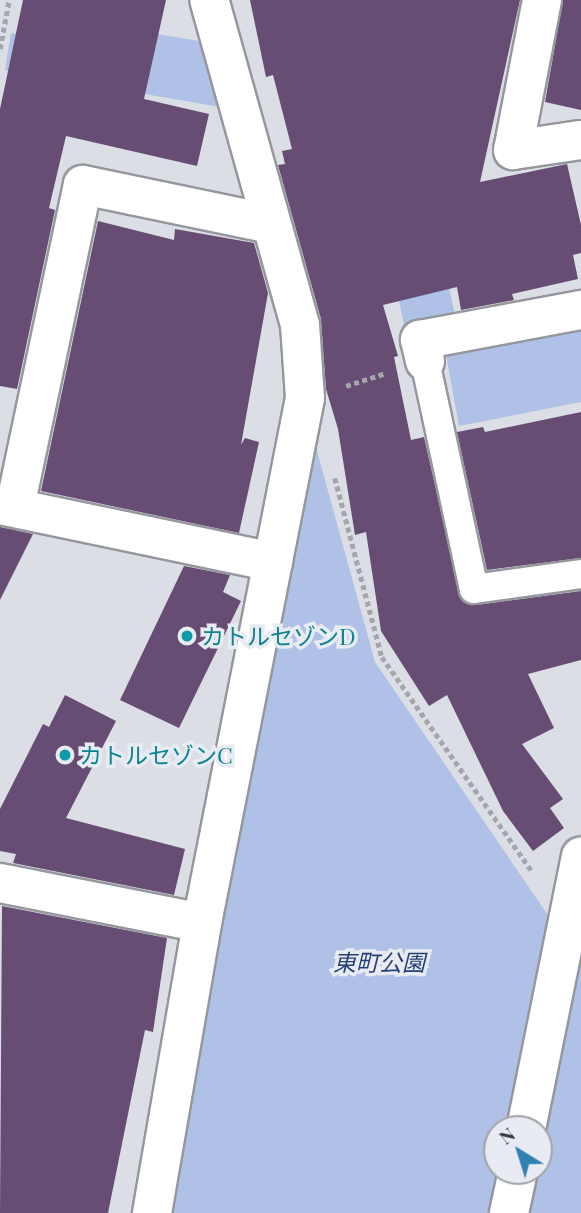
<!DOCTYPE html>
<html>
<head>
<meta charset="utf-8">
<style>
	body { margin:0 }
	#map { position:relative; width:581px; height:1213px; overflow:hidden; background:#dbdee4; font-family:"Playfair Display","Noto Sans JP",serif }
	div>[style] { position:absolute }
	.green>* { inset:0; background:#afc1e6 }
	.building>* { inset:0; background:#674c74 }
	.path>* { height:4.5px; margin-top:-2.25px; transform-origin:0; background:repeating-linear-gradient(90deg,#a4a6ab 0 5px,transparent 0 8.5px) }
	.roads { filter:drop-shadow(2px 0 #95979d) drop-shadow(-2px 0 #95979d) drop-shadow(0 2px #95979d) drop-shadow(0 -2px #95979d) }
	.lane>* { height:28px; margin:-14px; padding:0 14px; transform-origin:14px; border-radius:14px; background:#fff }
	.street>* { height:38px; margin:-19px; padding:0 19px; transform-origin:19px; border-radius:19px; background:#fff }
	.dots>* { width:19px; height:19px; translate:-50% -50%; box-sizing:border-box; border:4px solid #e8ebf2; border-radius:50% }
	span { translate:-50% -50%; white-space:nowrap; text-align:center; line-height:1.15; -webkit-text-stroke:7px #e8ebf2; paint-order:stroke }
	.culture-label { font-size:23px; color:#0d838f }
	.left { translate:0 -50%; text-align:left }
	.park-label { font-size:23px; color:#253f77; font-style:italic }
	.north { position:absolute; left:483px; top:1115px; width:70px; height:70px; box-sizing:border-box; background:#e8ebf2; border:2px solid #a1a3a9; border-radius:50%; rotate:322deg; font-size:19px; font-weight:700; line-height:28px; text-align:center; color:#37383b }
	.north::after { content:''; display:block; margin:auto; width:24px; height:32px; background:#3181b3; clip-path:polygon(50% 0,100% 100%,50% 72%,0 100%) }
</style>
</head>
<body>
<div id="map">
	<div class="green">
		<div style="clip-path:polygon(68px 19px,205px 42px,220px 107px,5px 70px,11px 33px,63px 42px)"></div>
		<div style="clip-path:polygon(441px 252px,456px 319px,405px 329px,391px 263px)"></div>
		<div style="clip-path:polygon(581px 329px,581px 402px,459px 426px,446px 355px)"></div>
		<div style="clip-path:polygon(311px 429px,375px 662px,554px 924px,512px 1129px,497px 1129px,497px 1171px,503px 1171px,494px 1213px,168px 1213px)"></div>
		<div style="clip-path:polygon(575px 948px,581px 957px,581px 1213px,529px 1213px)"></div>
	</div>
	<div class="building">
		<div style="clip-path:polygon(23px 0,166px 0,144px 99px,209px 114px,197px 166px,66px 136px,49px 208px,55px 210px,17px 389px,0 386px,0 109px)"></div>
		<div style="clip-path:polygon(250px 0,520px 0,480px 182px,567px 164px,581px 225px,581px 253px,573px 255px,578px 279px,512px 294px,514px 300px,461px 310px,457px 287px,383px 305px,398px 356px,394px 357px,411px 440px,424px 437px,461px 599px,476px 605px,581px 591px,581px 660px,528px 674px,554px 728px,522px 744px,563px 799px,550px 808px,564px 828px,533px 851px,503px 811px,447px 695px,429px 706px,381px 631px,366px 532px,355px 535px,338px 429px,326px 389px,321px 319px,278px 165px,285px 164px,282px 151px,292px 149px,273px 75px,266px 77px)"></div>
		<div style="clip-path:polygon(563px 0,581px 0,581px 110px,545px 102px)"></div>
		<div style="clip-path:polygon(98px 221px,174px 240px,175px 229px,254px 243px,268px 293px,241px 445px,245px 438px,259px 442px,239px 533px,41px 491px)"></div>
		<div style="clip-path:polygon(581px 412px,581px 558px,487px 570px,457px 432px,483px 427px,485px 432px)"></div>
		<div style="clip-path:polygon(0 527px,33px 534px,0 600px)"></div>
		<div style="clip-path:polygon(184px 566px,230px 575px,223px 592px,241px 601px,179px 728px,120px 700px)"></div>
		<div style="clip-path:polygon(65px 695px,116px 721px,66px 818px,185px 849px,174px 895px,13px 863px,16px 854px,0 851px,0 809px,43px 724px,49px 727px)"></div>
		<div style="clip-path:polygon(2px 906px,167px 938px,153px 1032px,145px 1030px,108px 1213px,0 1213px)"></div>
	</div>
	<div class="path">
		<div style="left:0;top:49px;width:50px;rotate:-79.6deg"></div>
		<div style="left:346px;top:386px;width:40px;rotate:-18deg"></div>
		<div style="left:335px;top:478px;width:185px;rotate:75.3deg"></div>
		<div style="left:382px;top:657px;width:261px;rotate:55deg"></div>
	</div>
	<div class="roads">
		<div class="lane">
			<div style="left:425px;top:361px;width:233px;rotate:77.9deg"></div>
			<div style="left:474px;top:589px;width:108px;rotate:-8deg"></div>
		</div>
		<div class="street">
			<div style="left:542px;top:0;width:153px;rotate:100.9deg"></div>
			<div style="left:513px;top:150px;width:69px;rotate:-8.4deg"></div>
			<div style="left:425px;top:361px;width:22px;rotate:-103deg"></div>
			<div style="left:420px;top:340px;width:164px;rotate:-10.6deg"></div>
			<div style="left:0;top:505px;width:279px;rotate:11.8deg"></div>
			<div style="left:15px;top:507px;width:329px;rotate:-78.1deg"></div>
			<div style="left:83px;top:185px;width:192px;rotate:11.7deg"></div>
			<div style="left:0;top:883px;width:206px;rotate:11.2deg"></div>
			<div style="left:526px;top:1129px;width:278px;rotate:-78.6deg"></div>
			<div style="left:152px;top:1213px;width:294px;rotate:-80.2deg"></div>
			<div style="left:202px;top:923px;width:535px;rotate:-78.9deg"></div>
			<div style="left:305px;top:398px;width:73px;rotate:-93.9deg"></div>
			<div style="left:300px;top:325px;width:337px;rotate:-105.6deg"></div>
			<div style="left:509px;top:1213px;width:43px;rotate:-77.9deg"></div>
		</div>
	</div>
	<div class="dots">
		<div style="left:187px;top:636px;background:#0f9aa8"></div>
		<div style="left:65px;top:755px;background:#0f9aa8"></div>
	</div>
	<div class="culture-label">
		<span class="left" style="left:201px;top:636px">カトルセゾンD</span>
		<span class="left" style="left:79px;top:755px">カトルセゾンC</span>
	</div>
	<div class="park-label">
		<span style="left:379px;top:962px">東町公園</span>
	</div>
	<div class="north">N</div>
</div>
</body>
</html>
